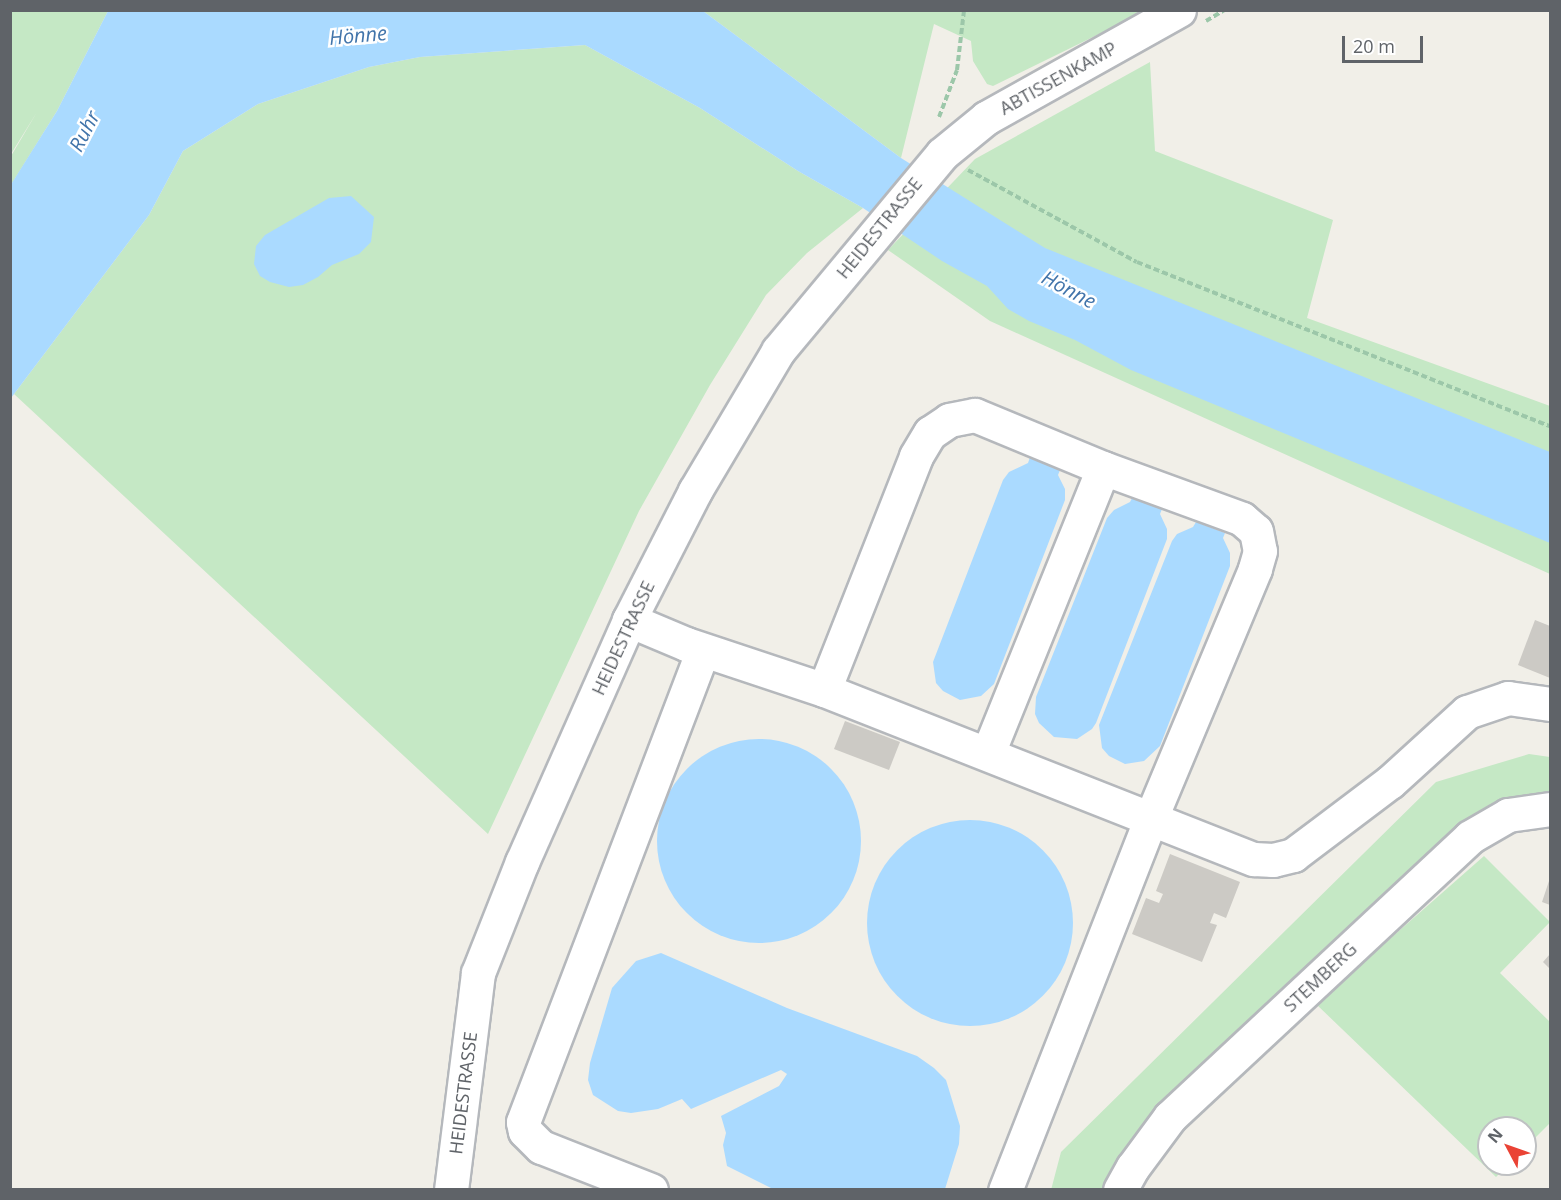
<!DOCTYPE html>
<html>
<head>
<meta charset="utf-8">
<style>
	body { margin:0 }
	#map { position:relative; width:1561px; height:1200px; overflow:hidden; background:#f1efe8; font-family:"Open Sans",sans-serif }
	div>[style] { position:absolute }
	.green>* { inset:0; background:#c5e8c5 }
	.water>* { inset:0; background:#aadaff }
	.round { border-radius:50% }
	.building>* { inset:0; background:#cccac5 }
	.path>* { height:4px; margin-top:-2px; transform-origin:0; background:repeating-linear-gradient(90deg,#9cc7a9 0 6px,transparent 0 9px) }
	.roads { filter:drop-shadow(2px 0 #b5b8bc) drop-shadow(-2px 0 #b5b8bc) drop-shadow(0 2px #b5b8bc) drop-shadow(0 -2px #b5b8bc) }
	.minor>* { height:33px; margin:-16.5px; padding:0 16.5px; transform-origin:16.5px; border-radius:16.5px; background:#fff }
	span { translate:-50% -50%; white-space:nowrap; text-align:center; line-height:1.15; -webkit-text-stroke:5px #fff; paint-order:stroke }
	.street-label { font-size:18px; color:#5f6368 }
	.water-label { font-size:20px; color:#4174aa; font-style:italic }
	.frame { position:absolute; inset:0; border:12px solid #5f6368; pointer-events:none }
	.north { position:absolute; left:1477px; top:1116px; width:60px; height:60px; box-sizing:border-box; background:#fff; border:2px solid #bfc1c3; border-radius:50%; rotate:311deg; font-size:16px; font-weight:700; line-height:24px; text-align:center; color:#5f6368 }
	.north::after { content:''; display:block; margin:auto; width:21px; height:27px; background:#ea4335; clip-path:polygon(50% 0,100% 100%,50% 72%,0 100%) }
	.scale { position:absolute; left:1342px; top:36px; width:81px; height:27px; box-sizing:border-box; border:3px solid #5f6368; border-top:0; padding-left:8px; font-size:18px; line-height:21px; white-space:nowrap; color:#5f6368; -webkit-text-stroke:4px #fff; paint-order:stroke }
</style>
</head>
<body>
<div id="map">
	<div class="green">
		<div style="clip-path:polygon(11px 10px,108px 11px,57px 111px,11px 185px,11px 156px,37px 112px,11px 154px)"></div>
		<div style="clip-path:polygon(703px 11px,1146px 11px,993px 86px,987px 84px,973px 61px,971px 41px,934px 24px,901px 158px)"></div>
		<div style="clip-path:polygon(585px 45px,700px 108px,798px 171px,863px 208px,807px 253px,766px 295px,710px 385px,639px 511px,488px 834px,14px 394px,149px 215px,183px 151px,258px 104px,369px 67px,420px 57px)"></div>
		<div style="clip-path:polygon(1150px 62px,1155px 151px,1333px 220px,1307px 318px,1550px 406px,1550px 574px,990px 321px,888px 250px,975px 159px)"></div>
		<div style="clip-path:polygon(1529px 754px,1550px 757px,1550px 797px,1510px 798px,1484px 808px,1470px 818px,1107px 1189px,1051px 1190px,1061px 1152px,1436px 782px)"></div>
		<div style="clip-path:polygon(1484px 856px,1550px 922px,1500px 973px,1550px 1022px,1550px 1123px,1525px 1148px,1525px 1128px,1489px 1128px,1489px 1164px,1509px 1164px,1496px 1177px,1316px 1004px)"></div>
	</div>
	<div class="water">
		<div style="clip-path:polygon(108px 11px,703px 11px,901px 158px,1045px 248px,1550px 452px,1550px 543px,1131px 370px,1075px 340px,1029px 321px,1008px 309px,987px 286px,942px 261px,863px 208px,798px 171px,700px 108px,585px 45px,420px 57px,369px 67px,258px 104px,183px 151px,149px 215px,11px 398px,10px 186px,57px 111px)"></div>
		<div style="clip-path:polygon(351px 196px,374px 217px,371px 242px,359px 254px,332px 265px,318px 277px,303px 285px,289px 287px,270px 282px,260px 276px,254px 264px,256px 246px,265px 235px,329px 198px)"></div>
		<div style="clip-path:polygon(1030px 457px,1060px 470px,1058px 475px,1065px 489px,1065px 500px,994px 684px,981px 696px,960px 700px,943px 691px,936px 683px,933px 662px,1003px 480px,1009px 472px,1028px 463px)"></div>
		<div style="clip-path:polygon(1132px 498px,1162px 509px,1160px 514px,1167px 529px,1167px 539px,1096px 723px,1092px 729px,1077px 739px,1054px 737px,1039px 723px,1035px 714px,1036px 697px,1107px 518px,1114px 510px,1130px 502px)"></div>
		<div style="clip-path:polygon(1196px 522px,1225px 533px,1223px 538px,1230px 553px,1230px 566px,1160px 746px,1144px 761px,1125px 764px,1109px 756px,1102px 748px,1099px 725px,1172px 541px,1177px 534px,1193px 527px)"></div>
		<div class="round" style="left:657px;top:739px;width:204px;height:204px"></div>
		<div class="round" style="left:867px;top:820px;width:206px;height:206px"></div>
		<div style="clip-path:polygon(661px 953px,787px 1008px,917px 1056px,934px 1068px,946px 1080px,960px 1126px,959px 1144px,945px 1189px,773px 1189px,727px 1166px,723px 1145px,726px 1133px,721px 1116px,779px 1086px,787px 1074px,781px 1070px,691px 1109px,682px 1099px,658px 1109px,631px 1113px,618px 1111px,593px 1095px,588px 1080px,590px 1063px,612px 988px,636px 961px)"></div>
	</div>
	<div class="building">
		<div style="clip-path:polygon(1535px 620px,1550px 626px,1550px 678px,1518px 665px)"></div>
		<div style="clip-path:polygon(845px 721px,900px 742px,889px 770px,834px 749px)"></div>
		<div style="clip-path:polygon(1170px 854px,1240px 882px,1226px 918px,1214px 913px,1210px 923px,1217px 925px,1202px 962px,1132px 934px,1146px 898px,1159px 903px,1163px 894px,1156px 891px)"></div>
		<div style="clip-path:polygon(1550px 878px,1550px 905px,1542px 902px)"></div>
		<div style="clip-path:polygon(1550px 954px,1550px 969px,1543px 962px)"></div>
	</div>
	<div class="path">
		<div style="left:1206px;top:21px;width:21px;rotate:-31deg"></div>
		<div style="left:939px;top:117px;width:50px;rotate:-69deg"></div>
		<div style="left:957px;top:70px;width:60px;rotate:-83.3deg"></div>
		<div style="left:968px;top:170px;width:192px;rotate:28.6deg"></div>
		<div style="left:1137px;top:262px;width:444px;rotate:21.7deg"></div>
	</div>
	<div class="roads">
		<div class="minor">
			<div style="left:629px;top:620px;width:62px;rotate:22.8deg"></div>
			<div style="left:686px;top:644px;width:145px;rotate:18.4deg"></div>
			<div style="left:824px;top:690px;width:462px;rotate:21.5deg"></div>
			<div style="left:1254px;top:859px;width:19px;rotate:3deg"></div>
			<div style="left:1273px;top:860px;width:21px;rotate:-14deg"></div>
			<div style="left:1293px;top:855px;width:121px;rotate:-37deg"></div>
			<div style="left:1390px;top:782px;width:104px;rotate:-42.3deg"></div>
			<div style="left:1467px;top:712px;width:43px;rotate:-18.9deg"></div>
			<div style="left:1508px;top:698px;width:42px;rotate:8.1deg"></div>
			<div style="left:824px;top:690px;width:251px;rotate:-68.5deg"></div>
			<div style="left:916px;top:456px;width:27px;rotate:-59deg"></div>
			<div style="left:930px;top:433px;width:23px;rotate:-34deg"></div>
			<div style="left:949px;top:420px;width:26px;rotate:-11deg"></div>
			<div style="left:975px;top:415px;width:139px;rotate:22.5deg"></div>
			<div style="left:1103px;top:468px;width:148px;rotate:20.1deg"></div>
			<div style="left:1242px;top:519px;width:18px;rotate:41deg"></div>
			<div style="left:1256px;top:531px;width:20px;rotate:79deg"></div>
			<div style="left:1260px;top:551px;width:19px;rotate:106deg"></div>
			<div style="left:1255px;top:569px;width:270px;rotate:112.7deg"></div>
			<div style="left:1151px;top:818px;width:400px;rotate:111.4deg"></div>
			<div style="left:988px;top:753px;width:307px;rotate:-68deg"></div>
			<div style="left:451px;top:1190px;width:219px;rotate:-82.9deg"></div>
			<div style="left:478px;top:973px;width:119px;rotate:-68.4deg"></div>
			<div style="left:522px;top:862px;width:265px;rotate:-66.1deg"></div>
			<div style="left:629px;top:620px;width:145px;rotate:-62.9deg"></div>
			<div style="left:695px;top:491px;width:163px;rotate:-59.3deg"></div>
			<div style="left:778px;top:351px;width:256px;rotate:-50.2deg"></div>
			<div style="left:942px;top:154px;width:57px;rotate:-39.3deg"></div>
			<div style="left:986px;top:118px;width:221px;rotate:-29.2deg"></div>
			<div style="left:651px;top:1190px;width:118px;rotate:-158.6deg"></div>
			<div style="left:541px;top:1147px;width:23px;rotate:-135deg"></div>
			<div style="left:525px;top:1131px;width:9px;rotate:-103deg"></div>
			<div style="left:523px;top:1122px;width:505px;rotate:-69.13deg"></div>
			<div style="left:1120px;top:1190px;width:26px;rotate:-61deg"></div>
			<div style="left:1133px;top:1167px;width:62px;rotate:-53.5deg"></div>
			<div style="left:1170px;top:1117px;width:410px;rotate:-43deg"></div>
			<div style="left:1470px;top:837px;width:44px;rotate:-30.1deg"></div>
			<div style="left:1508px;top:815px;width:42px;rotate:-8.1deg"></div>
		</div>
	</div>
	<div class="street-label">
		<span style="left:1058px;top:78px;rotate:-29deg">ABTISSENKAMP</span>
		<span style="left:879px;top:228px;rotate:-51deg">HEIDESTRASSE</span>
		<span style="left:623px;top:638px;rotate:-65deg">HEIDESTRASSE</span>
		<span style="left:1320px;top:977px;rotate:-43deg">STEMBERG</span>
		<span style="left:463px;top:1093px;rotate:-83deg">HEIDESTRASSE</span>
	</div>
	<div class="water-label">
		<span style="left:358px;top:35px;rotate:-5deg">Hönne</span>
		<span style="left:84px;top:131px;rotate:-63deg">Ruhr</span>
		<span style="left:1069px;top:289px;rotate:28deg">Hönne</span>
	</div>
	<div class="frame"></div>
	<div class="north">N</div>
	<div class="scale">20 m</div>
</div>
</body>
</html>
